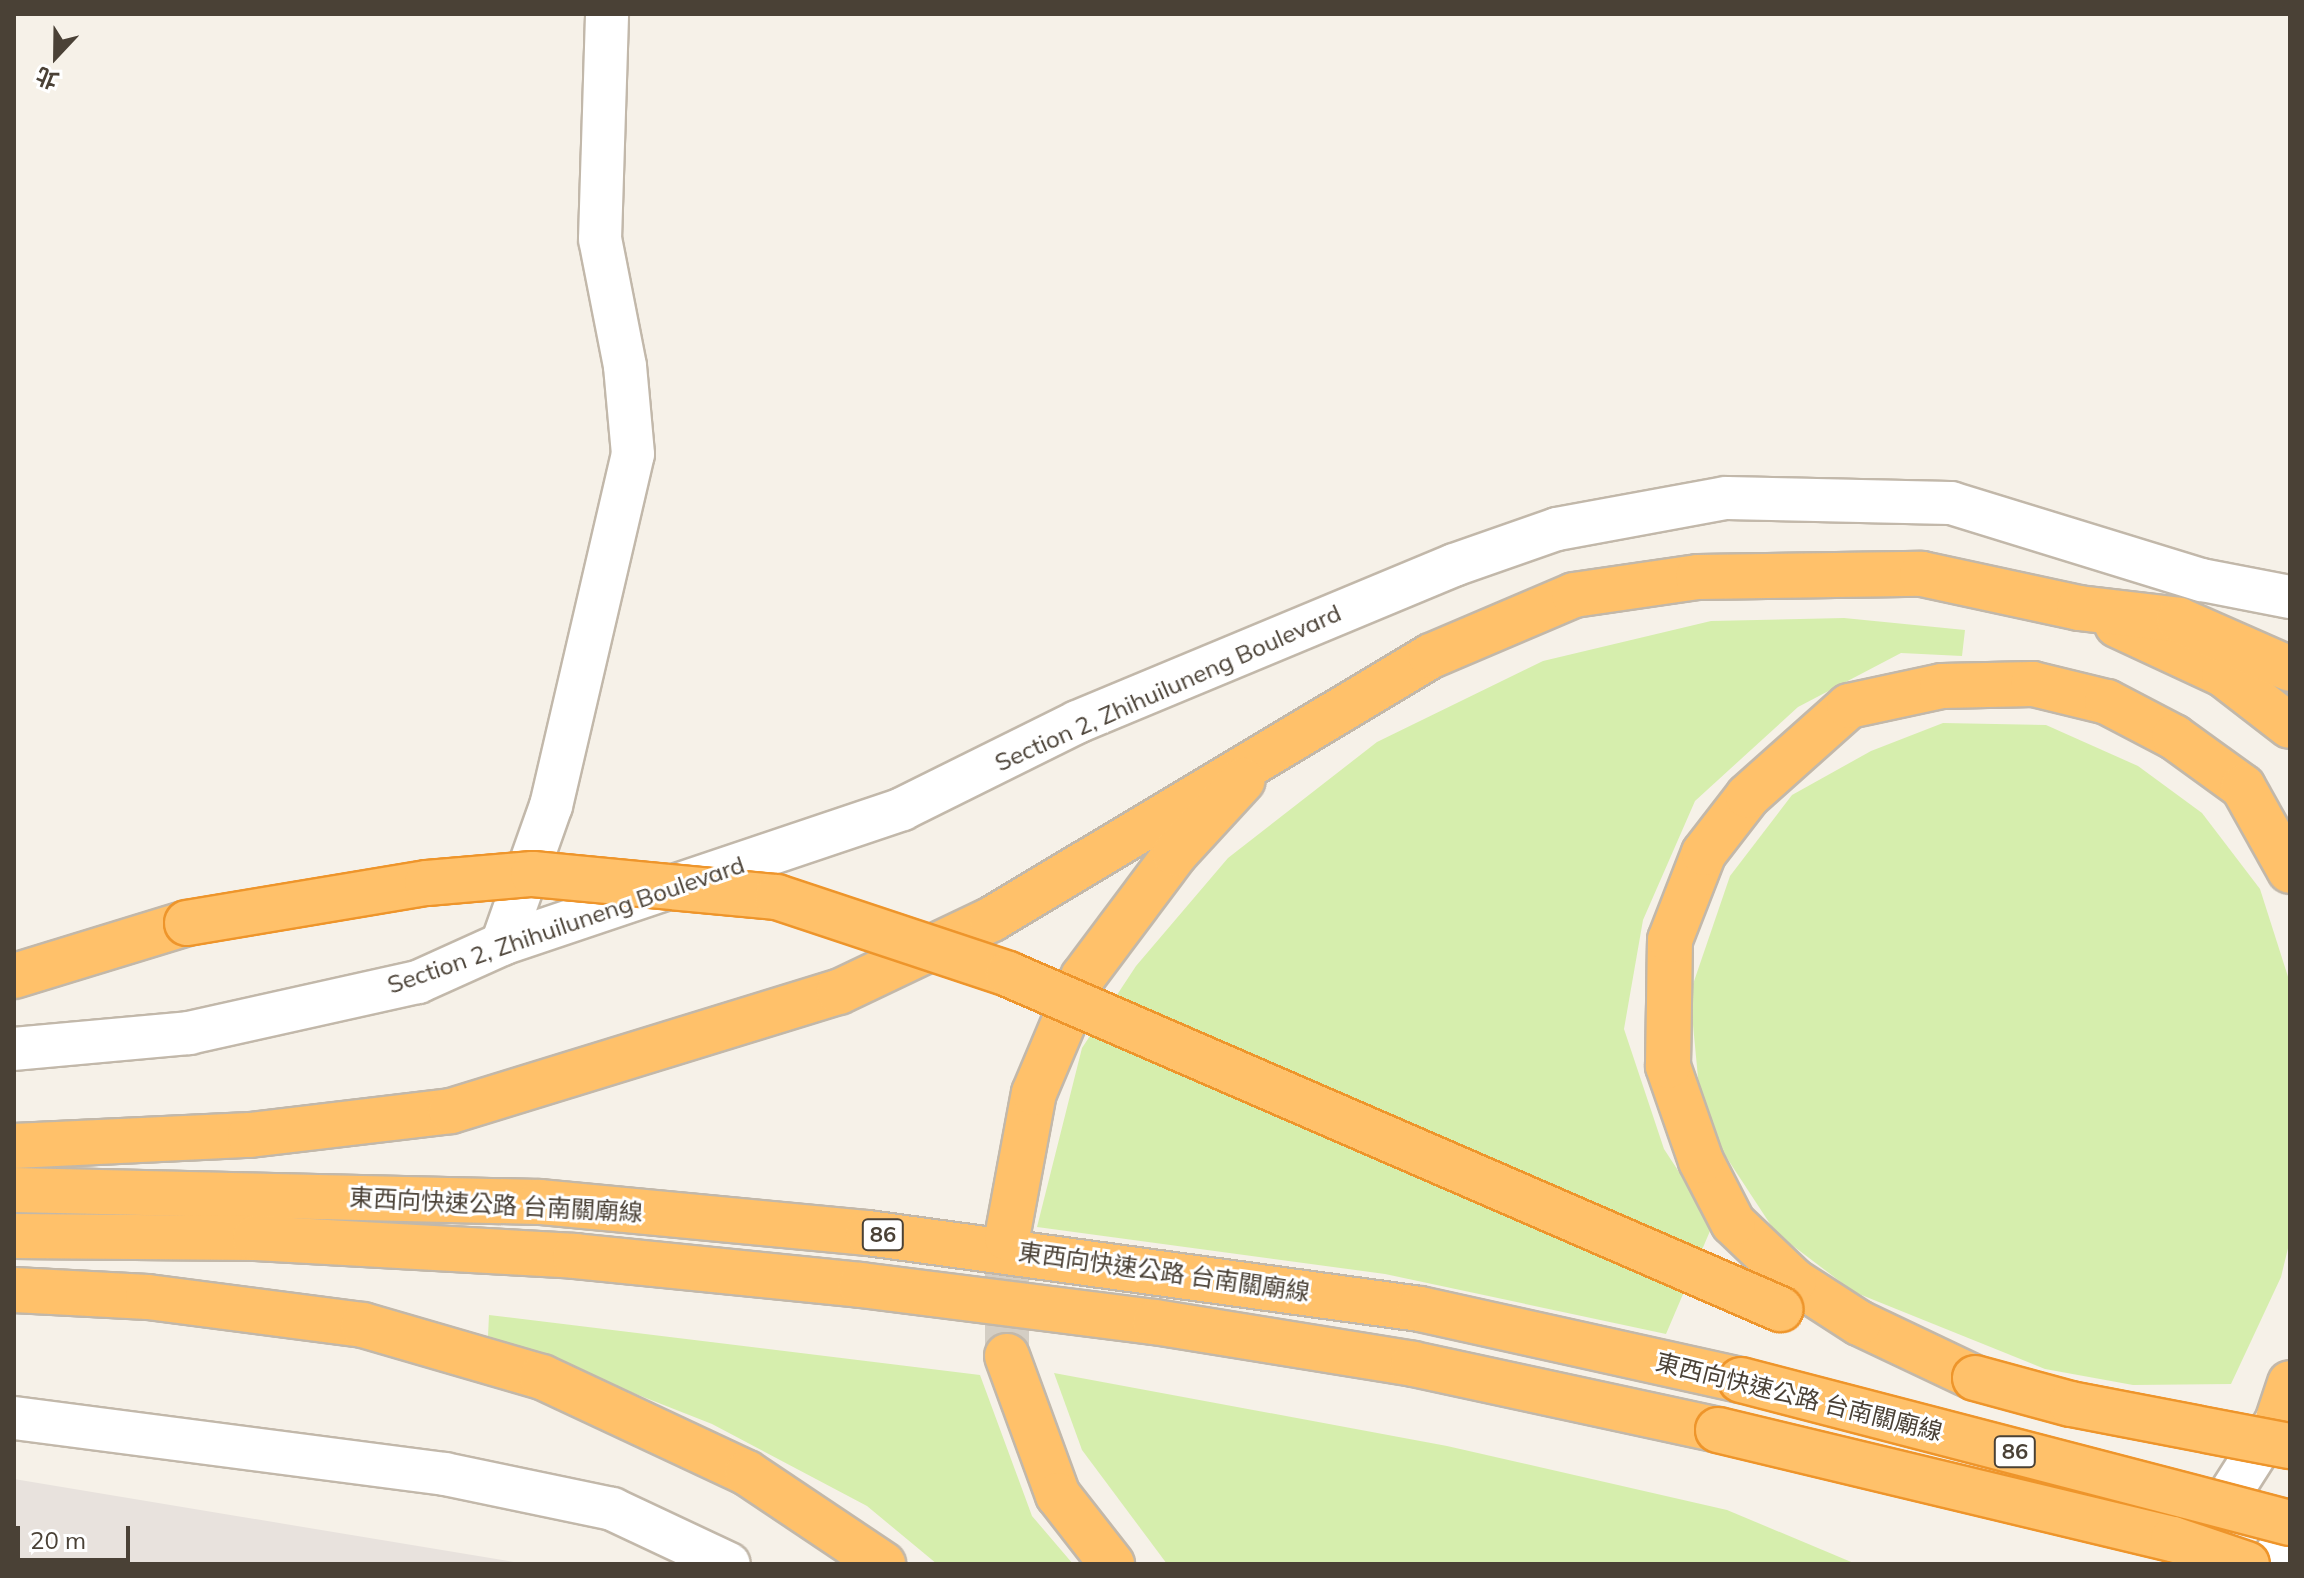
<!DOCTYPE html>
<html>
<head>
<meta charset="utf-8">
<style>
	body { margin:0 }
	#map { position:relative; width:2304px; height:1578px; overflow:hidden; background:#f6f1e8; font-family:Mulish,"Noto Sans TC",sans-serif }
	div>[style] { position:absolute }
	.industrial>* { inset:0; background:#e8e2dd }
	.green>* { inset:0; background:#d6eead }
	.highway-tunnel>* { height:44px; margin-top:-22px; transform-origin:0; background:repeating-linear-gradient(90deg,#d4cec4 0 44px,transparent 0 66px) }
	.roads { filter:drop-shadow(2px 0 #c2b8aa) drop-shadow(-2px 0 #c2b8aa) drop-shadow(0 2px #c2b8aa) drop-shadow(0 -2px #c2b8aa) }
	.minor>* { height:42px; margin:-21px; padding:0 21px; transform-origin:21px; border-radius:21px; background:#fff }
	.highway>* { height:44px; margin:-22px; padding:0 22px; transform-origin:22px; border-radius:22px; background:#ffc16a }
	.bridges { filter:drop-shadow(2px 0 #ee952b) drop-shadow(-2px 0 #ee952b) drop-shadow(0 2px #ee952b) drop-shadow(0 -2px #ee952b) }
	.highway-bridge>* { height:44px; margin:-22px; padding:0 22px; transform-origin:22px; border-radius:22px; background:#ffc16a }
	span { translate:-50% -50%; white-space:nowrap; text-align:center; line-height:1.15; -webkit-text-stroke:6px #fff; paint-order:stroke }
	.shield-label span { padding:2px 6px; background:#fff; border:2px solid; border-radius:6px; -webkit-text-stroke-width:0 }
	.shield-label { font-size:22px; color:#4a4136; font-weight:700 }
	.street-label { font-size:24px; color:#4a4136 }
	.frame { position:absolute; inset:0; border:16px solid #4a4136; pointer-events:none }
	.north { position:absolute; left:16px; top:16px; width:80px; height:80px; -webkit-text-stroke:6px #fff; paint-order:stroke; rotate:202deg; font-size:22px; font-weight:700; line-height:32px; text-align:center; color:#4a4136 }
	.north::after { content:''; display:block; margin:auto; width:28px; height:36px; background:#4a4136; clip-path:polygon(50% 0,100% 100%,50% 72%,0 100%) }
	.scale { position:absolute; left:16px; top:1526px; width:114px; height:36px; box-sizing:border-box; border:4px solid #4a4136; border-top:0; padding-left:10px; font-size:24px; line-height:28px; white-space:nowrap; color:#4a4136; -webkit-text-stroke:6px #fff; paint-order:stroke }
</style>
</head>
<body>
<div id="map">
	<div class="industrial">
		<div style="clip-path:polygon(14px 1479px,526px 1564px,14px 1564px)"></div>
	</div>
	<div class="green">
		<div style="clip-path:polygon(1844px 618px,1965px 630px,1962px 656px,1901px 653px,1798px 707px,1695px 801px,1643px 920px,1624px 1029px,1664px 1149px,1713px 1224px,1666px 1334px,1385px 1274px,1037px 1227px,1082px 1048px,1136px 966px,1228px 858px,1377px 742px,1543px 661px,1711px 621px)"></div>
		<div style="clip-path:polygon(1943px 723px,2046px 725px,2138px 766px,2202px 813px,2260px 889px,2290px 983px,2290px 1240px,2281px 1277px,2231px 1384px,2133px 1385px,2045px 1369px,1854px 1292px,1776px 1233px,1702px 1120px,1690px 993px,1730px 876px,1792px 795px,1871px 751px)"></div>
		<div style="clip-path:polygon(489px 1315px,980px 1375px,1032px 1516px,1073px 1564px,937px 1564px,867px 1506px,712px 1424px,488px 1336px)"></div>
		<div style="clip-path:polygon(1054px 1373px,1447px 1446px,1727px 1510px,1856px 1564px,1167px 1564px,1082px 1450px)"></div>
	</div>
	<div class="highway-tunnel">
		<div style="left:1007px;top:1238px;width:118px;rotate:90deg"></div>
	</div>
	<div class="roads">
		<div class="minor">
			<div style="left:502px;top:944px;width:146px;rotate:-70.5deg"></div>
			<div style="left:551px;top:806px;width:361px;rotate:-76.9deg"></div>
			<div style="left:633px;top:454px;width:88px;rotate:-95.2deg"></div>
			<div style="left:625px;top:366px;width:129px;rotate:-101.1deg"></div>
			<div style="left:600px;top:239px;width:225px;rotate:-88.2deg"></div>
			<div style="left:14px;top:1049px;width:176px;rotate:-5.2deg"></div>
			<div style="left:189px;top:1033px;width:235px;rotate:-12.6deg"></div>
			<div style="left:418px;top:982px;width:92px;rotate:-24.3deg"></div>
			<div style="left:502px;top:944px;width:422px;rotate:-18.6deg"></div>
			<div style="left:902px;top:809px;width:195px;rotate:-26.4deg"></div>
			<div style="left:1077px;top:722px;width:408px;rotate:-22.6deg"></div>
			<div style="left:1454px;top:565px;width:109px;rotate:-19.3deg"></div>
			<div style="left:1557px;top:529px;width:172px;rotate:-10.4deg"></div>
			<div style="left:1726px;top:498px;width:225px;rotate:1.3deg"></div>
			<div style="left:1951px;top:503px;width:263px;rotate:17.1deg"></div>
			<div style="left:2202px;top:580px;width:90px;rotate:10.9deg"></div>
			<div style="left:14px;top:1418px;width:435px;rotate:7.4deg"></div>
			<div style="left:445px;top:1474px;width:171px;rotate:11.8deg"></div>
			<div style="left:612px;top:1509px;width:129px;rotate:25.2deg"></div>
			<div style="left:2185px;top:1564px;width:178px;rotate:-57.4deg"></div>
			<div style="left:2270px;top:1564px;width:38px;rotate:-58deg"></div>
		</div>
		<div class="highway">
			<div style="left:2117px;top:625px;width:118px;rotate:25deg"></div>
			<div style="left:2224px;top:675px;width:83px;rotate:37.7deg"></div>
			<div style="left:14px;top:976px;width:181px;rotate:-17deg"></div>
			<div style="left:14px;top:1146px;width:236px;rotate:-2.7deg"></div>
			<div style="left:250px;top:1135px;width:202px;rotate:-6.8deg"></div>
			<div style="left:451px;top:1111px;width:406px;rotate:-17.1deg"></div>
			<div style="left:839px;top:992px;width:170px;rotate:-25.5deg"></div>
			<div style="left:992px;top:919px;width:512px;rotate:-30.93deg"></div>
			<div style="left:1431px;top:656px;width:155px;rotate:-23.1deg"></div>
			<div style="left:1574px;top:595px;width:125px;rotate:-8.3deg"></div>
			<div style="left:1698px;top:577px;width:224px;rotate:-0.8deg"></div>
			<div style="left:1922px;top:574px;width:161px;rotate:12.2deg"></div>
			<div style="left:2079px;top:608px;width:101px;rotate:6.8deg"></div>
			<div style="left:2179px;top:620px;width:121px;rotate:23.8deg"></div>
			<div style="left:14px;top:1190px;width:526px;rotate:1.31deg"></div>
			<div style="left:540px;top:1202px;width:329px;rotate:5.4deg"></div>
			<div style="left:868px;top:1233px;width:557px;rotate:7.84deg"></div>
			<div style="left:1420px;top:1309px;width:329px;rotate:12.5deg"></div>
			<div style="left:14px;top:1236px;width:241px;rotate:0.5deg"></div>
			<div style="left:255px;top:1238px;width:321px;rotate:3.2deg"></div>
			<div style="left:575px;top:1256px;width:287px;rotate:5.8deg"></div>
			<div style="left:861px;top:1285px;width:296px;rotate:7.2deg"></div>
			<div style="left:1155px;top:1322px;width:261px;rotate:9.2deg"></div>
			<div style="left:1413px;top:1364px;width:312px;rotate:12.2deg"></div>
			<div style="left:1007px;top:1238px;width:147px;rotate:-79.5deg"></div>
			<div style="left:1034px;top:1093px;width:126px;rotate:-67.1deg"></div>
			<div style="left:1083px;top:977px;width:154px;rotate:-53.2deg"></div>
			<div style="left:1175px;top:854px;width:100px;rotate:-47.4deg"></div>
			<div style="left:14px;top:1290px;width:134px;rotate:3deg"></div>
			<div style="left:148px;top:1297px;width:217px;rotate:7.4deg"></div>
			<div style="left:363px;top:1325px;width:186px;rotate:16.2deg"></div>
			<div style="left:542px;top:1377px;width:226px;rotate:25.1deg"></div>
			<div style="left:747px;top:1473px;width:164px;rotate:33.8deg"></div>
			<div style="left:1007px;top:1356px;width:148px;rotate:69.9deg"></div>
			<div style="left:1058px;top:1495px;width:88px;rotate:52deg"></div>
			<div style="left:1975px;top:1378px;width:128px;rotate:-154.6deg"></div>
			<div style="left:1859px;top:1323px;width:77px;rotate:-147.1deg"></div>
			<div style="left:1794px;top:1281px;width:84px;rotate:-136.4deg"></div>
			<div style="left:1733px;top:1223px;width:70px;rotate:-117.3deg"></div>
			<div style="left:1701px;top:1161px;width:101px;rotate:-109.2deg"></div>
			<div style="left:1668px;top:1066px;width:126px;rotate:-89.1deg"></div>
			<div style="left:1670px;top:940px;width:93px;rotate:-68.7deg"></div>
			<div style="left:1704px;top:853px;width:72px;rotate:-52.3deg"></div>
			<div style="left:1748px;top:796px;width:135px;rotate:-41.7deg"></div>
			<div style="left:1849px;top:706px;width:95px;rotate:-12.1deg"></div>
			<div style="left:1942px;top:686px;width:91px;rotate:-1.3deg"></div>
			<div style="left:2033px;top:684px;width:76px;rotate:13.7deg"></div>
			<div style="left:2107px;top:702px;width:76px;rotate:27.6deg"></div>
			<div style="left:2174px;top:737px;width:85px;rotate:35.9deg"></div>
			<div style="left:2243px;top:787px;width:96px;rotate:60.8deg"></div>
			<div style="left:2277px;top:1422px;width:41px;rotate:-71.6deg"></div>
		</div>
	</div>
	<div class="bridges">
		<div class="highway-bridge">
			<div style="left:187px;top:923px;width:243px;rotate:-9.5deg"></div>
			<div style="left:427px;top:883px;width:106px;rotate:-4.9deg"></div>
			<div style="left:533px;top:874px;width:245px;rotate:5.4deg"></div>
			<div style="left:777px;top:897px;width:243px;rotate:18.4deg"></div>
			<div style="left:1008px;top:974px;width:842px;rotate:23.46deg"></div>
			<div style="left:1975px;top:1378px;width:99px;rotate:15.2deg"></div>
			<div style="left:2071px;top:1404px;width:223px;rotate:10.9deg"></div>
			<div style="left:1741px;top:1380px;width:567px;rotate:14.6deg"></div>
			<div style="left:1718px;top:1430px;width:468px;rotate:13.5deg"></div>
			<div style="left:2173px;top:1539px;width:78px;rotate:18.7deg"></div>
		</div>
	</div>
	<div class="shield-label">
		<span style="left:883px;top:1235px">86</span>
		<span style="left:2015px;top:1452px">86</span>
	</div>
	<div class="street-label">
		<span style="left:1168px;top:688px;rotate:-24deg">Section 2, Zhihuiluneng Boulevard</span>
		<span style="left:566px;top:925px;rotate:-19deg">Section 2, Zhihuiluneng Boulevard</span>
		<span style="left:496px;top:1205px;rotate:3deg">東西向快速公路 台南關廟線</span>
		<span style="left:1164px;top:1272px;rotate:8deg">東西向快速公路 台南關廟線</span>
		<span style="left:1799px;top:1397px;rotate:14deg">東西向快速公路 台南關廟線</span>
	</div>
	<div class="frame"></div>
	<div class="north">北</div>
	<div class="scale">20 m</div>
</div>
</body>
</html>
